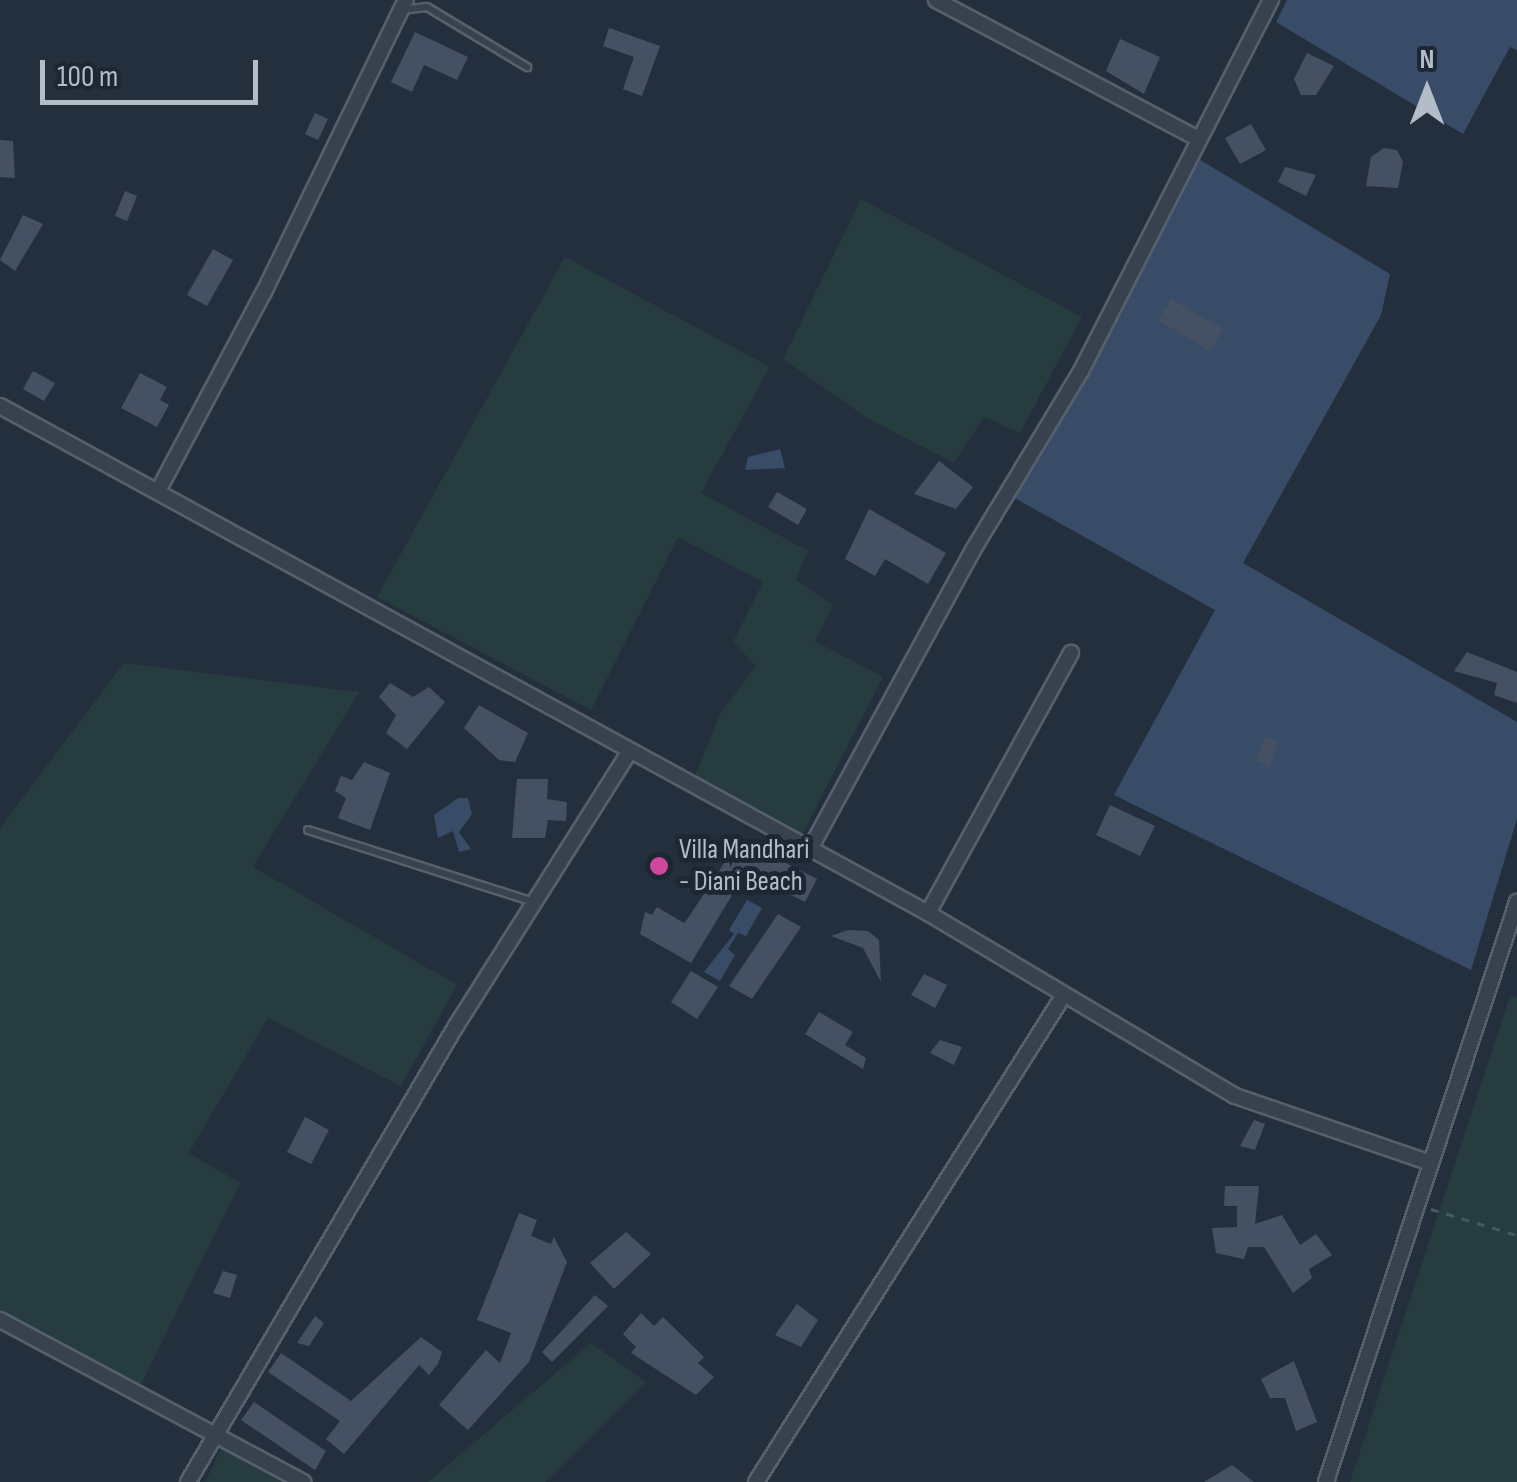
<!DOCTYPE html>
<html>
<head>
<meta charset="utf-8">
<style>
	body { margin:0 }
	#map { position:relative; width:1517px; height:1482px; overflow:hidden; background:#242f3e; font-family:"Sofia Sans Condensed",sans-serif }
	div>[style] { position:absolute }
	.green>* { inset:0; background:#263c3f }
	.water>* { inset:0; background:#394c67 }
	.building>* { inset:0; background:#455162 }
	.path>* { height:2.5px; margin-top:-1.25px; transform-origin:0; background:repeating-linear-gradient(90deg,#44595c 0 8px,transparent 0 16px) }
	.roads { filter:drop-shadow(2px 0 #565f6c) drop-shadow(-2px 0 #565f6c) drop-shadow(0 2px #565f6c) drop-shadow(0 -2px #565f6c) }
	.service>* { height:6px; margin:-3px; padding:0 3px; transform-origin:3px; border-radius:3px; background:#38414e }
	.minor>* { height:14px; margin:-7px; padding:0 7px; transform-origin:7px; border-radius:7px; background:#38414e }
	.dots>* { width:28px; height:28px; translate:-50% -50%; box-sizing:border-box; border:5px solid #1d2633; border-radius:50% }
	span { translate:-50% -50%; white-space:nowrap; text-align:center; line-height:1.15; -webkit-text-stroke:10px #1d2633; paint-order:stroke }
	.poi-label { font-size:28px; color:#b4bcc9 }
	.left { translate:0 -50%; text-align:left }
	.north { position:absolute; left:1377px; top:40px; width:100px; height:100px; -webkit-text-stroke:8px #1d2633; paint-order:stroke; rotate:0deg; font-size:28px; font-weight:700; line-height:40px; text-align:center; color:#b4bcc9 }
	.north::after { content:''; display:block; margin:auto; width:35px; height:45px; background:#b4bcc9; clip-path:polygon(50% 0,100% 100%,50% 72%,0 100%) }
	.scale { position:absolute; left:40px; top:60px; width:218px; height:45px; box-sizing:border-box; border:5px solid #b4bcc9; border-top:0; padding-left:12px; font-size:30px; line-height:35px; white-space:nowrap; color:#b4bcc9; -webkit-text-stroke:8px #1d2633; paint-order:stroke }
</style>
</head>
<body>
<div id="map">
	<div class="green">
		<div style="clip-path:polygon(861px 199px,1082px 317px,1020px 433px,984px 417px,954px 463px,867px 418px,783px 359px)"></div>
		<div style="clip-path:polygon(565px 257px,770px 367px,701px 493px,808px 551px,796px 580px,833px 605px,815px 641px,883px 677px,800px 839px,695px 775px,720px 714px,756px 666px,733px 642px,763px 582px,678px 537px,591px 710px,377px 597px)"></div>
		<div style="clip-path:polygon(124px 663px,359px 692px,253px 867px,457px 985px,401px 1086px,268px 1018px,189px 1153px,240px 1183px,136px 1395px,0 1316px,0 828px)"></div>
		<div style="clip-path:polygon(1510px 996px,1517px 997px,1517px 1482px,1350px 1482px)"></div>
		<div style="clip-path:polygon(591px 1343px,646px 1382px,545px 1482px,428px 1482px)"></div>
		<div style="clip-path:polygon(224px 1443px,289px 1482px,205px 1482px)"></div>
	</div>
	<div class="water">
		<div style="clip-path:polygon(1287px 0,1517px 0,1517px 50px,1510px 47px,1463px 134px,1276px 22px)"></div>
		<div style="clip-path:polygon(1197px 158px,1390px 274px,1381px 315px,1243px 563px,1517px 722px,1517px 819px,1471px 970px,1114px 795px,1215px 610px,1013px 497px)"></div>
		<div style="clip-path:polygon(780px 449px,785px 468px,745px 470px,748px 457px)"></div>
		<div style="clip-path:polygon(458px 798px,468px 798px,472px 814px,459px 832px,471px 849px,459px 852px,453px 831px,438px 838px,434px 815px)"></div>
		<div style="clip-path:polygon(747px 900px,762px 908px,746px 936px,738px 933px,728px 949px,735px 955px,720px 981px,704px 972px,734px 934px,729px 930px)"></div>
	</div>
	<div class="building">
		<div style="clip-path:polygon(609px 28px,660px 46px,642px 96px,623px 89px,634px 57px,603px 46px)"></div>
		<div style="clip-path:polygon(415px 32px,468px 57px,457px 80px,424px 65px,412px 92px,391px 82px)"></div>
		<div style="clip-path:polygon(1120px 39px,1160px 57px,1144px 94px,1106px 71px)"></div>
		<div style="clip-path:polygon(1307px 53px,1334px 66px,1316px 95px,1301px 95px,1294px 79px)"></div>
		<div style="clip-path:polygon(315px 113px,328px 119px,318px 140px,305px 134px)"></div>
		<div style="clip-path:polygon(1251px 124px,1266px 150px,1240px 164px,1225px 138px)"></div>
		<div style="clip-path:polygon(0 140px,13px 141px,15px 178px,0 177px)"></div>
		<div style="clip-path:polygon(1384px 148px,1397px 150px,1403px 162px,1398px 188px,1366px 186px,1371px 157px)"></div>
		<div style="clip-path:polygon(1285px 167px,1316px 175px,1306px 196px,1278px 182px)"></div>
		<div style="clip-path:polygon(125px 191px,137px 196px,127px 221px,115px 216px)"></div>
		<div style="clip-path:polygon(23px 215px,43px 224px,15px 271px,0 260px)"></div>
		<div style="clip-path:polygon(213px 249px,233px 260px,207px 306px,187px 295px)"></div>
		<div style="clip-path:polygon(1171px 299px,1223px 329px,1210px 351px,1158px 320px)"></div>
		<div style="clip-path:polygon(33px 371px,55px 383px,44px 401px,23px 389px)"></div>
		<div style="clip-path:polygon(140px 373px,167px 387px,160px 400px,169px 405px,157px 427px,121px 408px)"></div>
		<div style="clip-path:polygon(939px 461px,973px 487px,956px 509px,914px 494px)"></div>
		<div style="clip-path:polygon(777px 492px,807px 509px,798px 525px,768px 507px)"></div>
		<div style="clip-path:polygon(869px 509px,946px 553px,928px 584px,885px 559px,875px 576px,845px 559px)"></div>
		<div style="clip-path:polygon(1467px 652px,1517px 672px,1517px 703px,1494px 695px,1497px 683px,1454px 671px)"></div>
		<div style="clip-path:polygon(390px 683px,413px 697px,429px 687px,445px 702px,407px 749px,386px 733px,396px 715px,379px 697px)"></div>
		<div style="clip-path:polygon(479px 705px,528px 733px,515px 762px,499px 760px,464px 728px)"></div>
		<div style="clip-path:polygon(1266px 737px,1278px 742px,1270px 767px,1256px 761px)"></div>
		<div style="clip-path:polygon(364px 762px,390px 773px,370px 830px,338px 818px,346px 798px,335px 791px,341px 776px,352px 780px)"></div>
		<div style="clip-path:polygon(517px 779px,548px 779px,547px 799px,567px 802px,566px 821px,548px 820px,545px 838px,512px 838px)"></div>
		<div style="clip-path:polygon(1110px 805px,1155px 826px,1140px 856px,1096px 835px)"></div>
		<div style="clip-path:polygon(740px 839px,817px 879px,805px 902px,746px 872px,691px 963px,640px 934px,645px 912px,652px 915px,657px 907px,684px 923px,688px 918px)"></div>
		<div style="clip-path:polygon(778px 914px,801px 927px,752px 999px,729px 986px)"></div>
		<div style="clip-path:polygon(848px 930px,868px 931px,879px 940px,881px 982px,863px 948px,831px 936px)"></div>
		<div style="clip-path:polygon(691px 971px,718px 987px,697px 1019px,671px 1002px)"></div>
		<div style="clip-path:polygon(924px 974px,947px 985px,935px 1008px,911px 995px)"></div>
		<div style="clip-path:polygon(819px 1012px,853px 1032px,845px 1045px,866px 1058px,863px 1069px,805px 1034px)"></div>
		<div style="clip-path:polygon(940px 1040px,962px 1047px,954px 1065px,930px 1053px)"></div>
		<div style="clip-path:polygon(305px 1117px,329px 1130px,311px 1164px,287px 1152px)"></div>
		<div style="clip-path:polygon(1254px 1120px,1265px 1124px,1255px 1150px,1240px 1146px)"></div>
		<div style="clip-path:polygon(1225px 1186px,1259px 1186px,1255px 1224px,1282px 1215px,1300px 1245px,1316px 1234px,1332px 1255px,1309px 1269px,1312px 1278px,1293px 1293px,1264px 1247px,1248px 1247px,1244px 1259px,1216px 1253px,1212px 1228px,1237px 1227px,1237px 1206px,1224px 1206px)"></div>
		<div style="clip-path:polygon(519px 1213px,537px 1220px,531px 1236px,551px 1244px,554px 1237px,567px 1262px,529px 1362px,468px 1430px,439px 1405px,486px 1350px,500px 1363px,511px 1333px,477px 1320px)"></div>
		<div style="clip-path:polygon(626px 1232px,651px 1254px,614px 1289px,590px 1263px)"></div>
		<div style="clip-path:polygon(223px 1271px,237px 1275px,230px 1298px,213px 1293px)"></div>
		<div style="clip-path:polygon(595px 1295px,608px 1306px,552px 1362px,542px 1352px)"></div>
		<div style="clip-path:polygon(797px 1304px,818px 1320px,801px 1347px,775px 1335px)"></div>
		<div style="clip-path:polygon(641px 1313px,654px 1326px,663px 1317px,704px 1357px,698px 1363px,714px 1377px,696px 1395px,631px 1353px,636px 1347px,623px 1334px)"></div>
		<div style="clip-path:polygon(315px 1316px,324px 1323px,309px 1346px,297px 1343px)"></div>
		<div style="clip-path:polygon(421px 1337px,442px 1352px,438px 1364px,429px 1375px,419px 1365px,344px 1454px,326px 1439px,340px 1421px,268px 1372px,281px 1353px,351px 1401px)"></div>
		<div style="clip-path:polygon(1294px 1361px,1317px 1422px,1296px 1431px,1285px 1398px,1270px 1398px,1261px 1379px)"></div>
		<div style="clip-path:polygon(254px 1402px,326px 1451px,315px 1470px,241px 1420px)"></div>
		<div style="clip-path:polygon(1232px 1465px,1254px 1482px,1204px 1482px)"></div>
	</div>
	<div class="path">
		<div style="left:1431px;top:1209px;width:90px;rotate:16.8deg"></div>
	</div>
	<div class="roads">
		<div class="service">
			<div style="left:402px;top:10px;width:25px;rotate:-7deg"></div>
			<div style="left:427px;top:7px;width:117px;rotate:31deg"></div>
			<div style="left:308px;top:830px;width:234px;rotate:17.7deg"></div>
		</div>
		<div class="minor">
			<div style="left:936px;top:0;width:295px;rotate:27.9deg"></div>
			<div style="left:0;top:406px;width:1057px;rotate:28.65deg"></div>
			<div style="left:928px;top:913px;width:357px;rotate:30.8deg"></div>
			<div style="left:1235px;top:1096px;width:204px;rotate:18.9deg"></div>
			<div style="left:158px;top:491px;width:225px;rotate:-62deg"></div>
			<div style="left:264px;top:292px;width:325px;rotate:-64.1deg"></div>
			<div style="left:810px;top:849px;width:341px;rotate:-61.4deg"></div>
			<div style="left:973px;top:550px;width:209px;rotate:-58.9deg"></div>
			<div style="left:1081px;top:371px;width:417px;rotate:-62.9deg"></div>
			<div style="left:928px;top:913px;width:297px;rotate:-61.2deg"></div>
			<div style="left:0;top:1320px;width:344px;rotate:28.1deg"></div>
			<div style="left:188px;top:1482px;width:529px;rotate:-59.56deg"></div>
			<div style="left:456px;top:1026px;width:322px;rotate:-57.7deg"></div>
			<div style="left:756px;top:1482px;width:573px;rotate:-57.7deg"></div>
			<div style="left:1326px;top:1482px;width:611px;rotate:-71.77deg"></div>
		</div>
	</div>
	<div class="dots">
		<div style="left:659px;top:866px;background:#d1479c"></div>
	</div>
	<div class="poi-label">
		<span class="left" style="left:679px;top:866px">Villa Mandhari<br>- Diani Beach</span>
	</div>
	<div class="north">N</div>
	<div class="scale">100 m</div>
</div>
</body>
</html>
